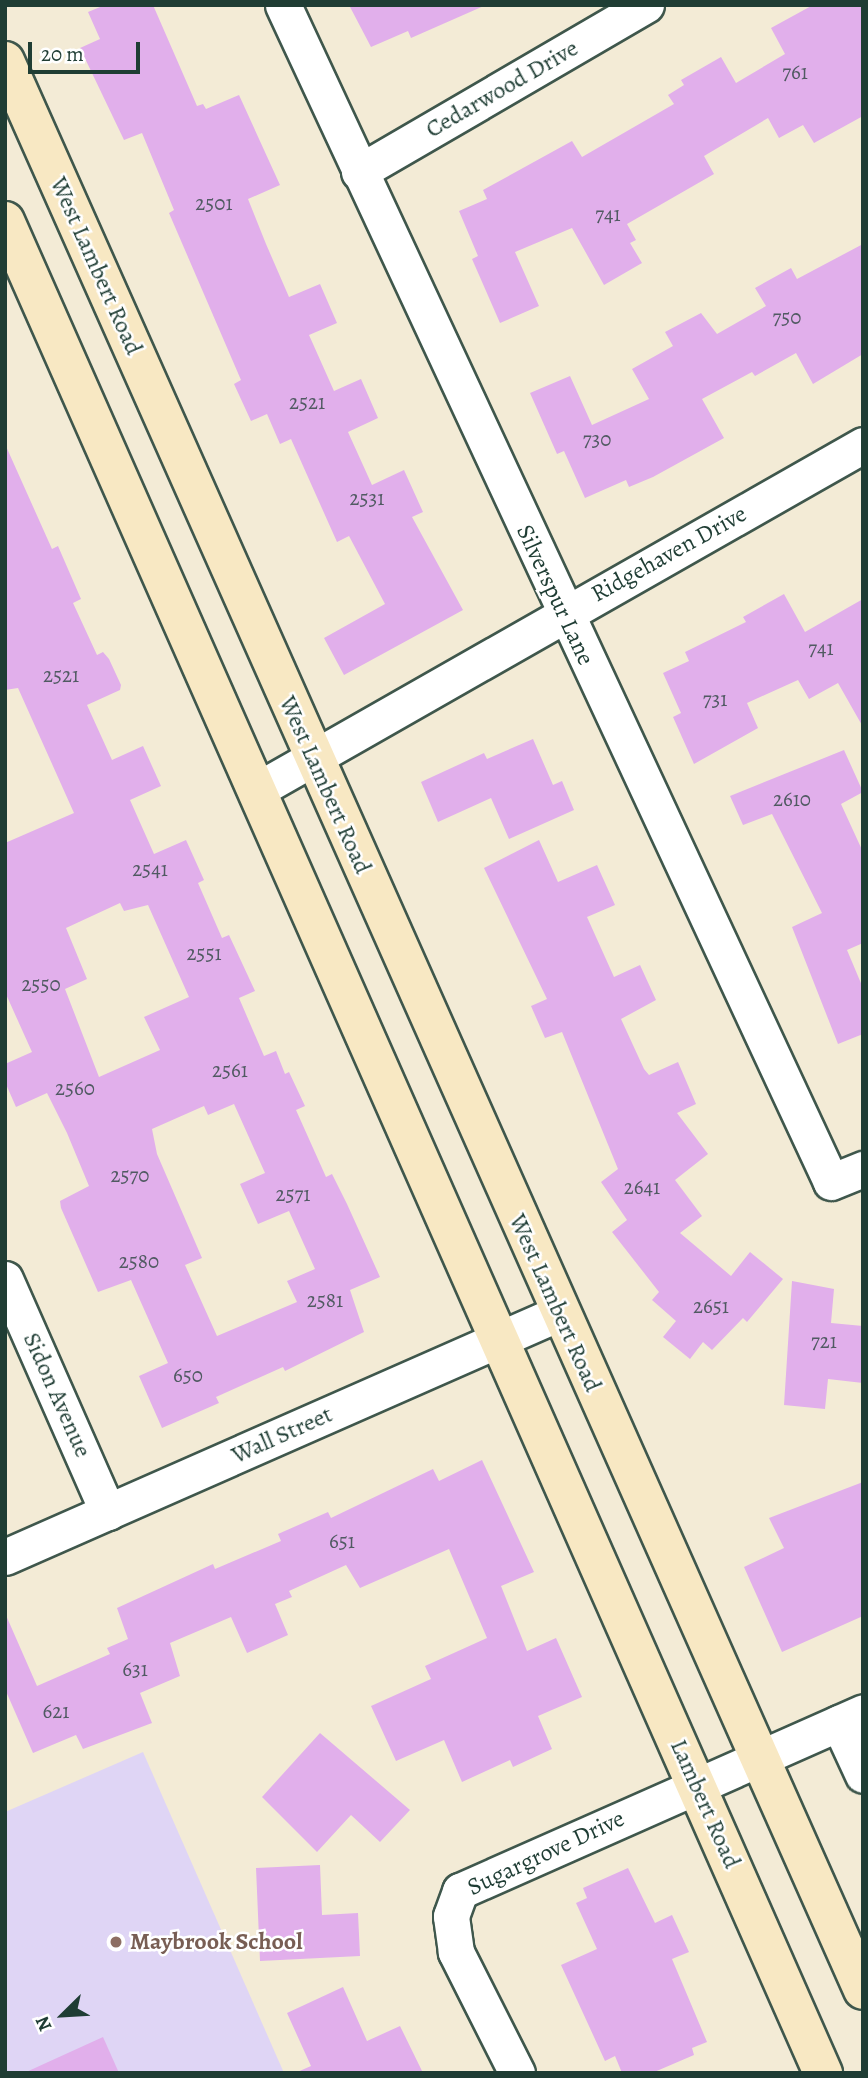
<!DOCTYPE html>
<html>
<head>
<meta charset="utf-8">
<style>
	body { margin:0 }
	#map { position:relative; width:868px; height:2078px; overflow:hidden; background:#f3ebd6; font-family:Alegreya,serif }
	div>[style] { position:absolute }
	.built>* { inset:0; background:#dfd5f5 }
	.building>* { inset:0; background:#e1afeb }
	.roads { filter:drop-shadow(2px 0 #3f574c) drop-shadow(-2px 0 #3f574c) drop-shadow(0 2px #3f574c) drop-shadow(0 -2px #3f574c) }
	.minor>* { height:35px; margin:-17.5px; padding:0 17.5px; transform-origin:17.5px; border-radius:17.5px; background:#fff }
	.secondary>* { height:38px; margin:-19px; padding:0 19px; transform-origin:19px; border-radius:19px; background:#f8e8c3 }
	.dots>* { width:19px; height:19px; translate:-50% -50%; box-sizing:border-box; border:4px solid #fff; border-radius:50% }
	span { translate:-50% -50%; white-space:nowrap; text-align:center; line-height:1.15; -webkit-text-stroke:5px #fff; paint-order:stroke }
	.number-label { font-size:21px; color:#505a62 }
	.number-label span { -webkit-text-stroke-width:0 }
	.street-label { font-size:24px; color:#1f3d34 }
	.education-label { font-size:24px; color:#785e54; font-weight:700 }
	.left { translate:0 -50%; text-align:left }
	.frame { position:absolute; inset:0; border:7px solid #1f3d34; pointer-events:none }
	.north { position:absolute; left:28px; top:1980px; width:70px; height:70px; -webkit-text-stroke:5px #fff; paint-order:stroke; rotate:246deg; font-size:19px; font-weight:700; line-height:28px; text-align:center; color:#1f3d34 }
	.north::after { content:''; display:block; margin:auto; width:24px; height:32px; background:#1f3d34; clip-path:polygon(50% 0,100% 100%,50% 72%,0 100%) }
	.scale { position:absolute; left:28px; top:42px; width:112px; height:32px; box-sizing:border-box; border:4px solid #1f3d34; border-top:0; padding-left:9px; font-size:21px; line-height:24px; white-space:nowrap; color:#1f3d34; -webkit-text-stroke:5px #fff; paint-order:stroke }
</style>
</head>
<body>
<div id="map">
	<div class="built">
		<div style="clip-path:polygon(143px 1752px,284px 2073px,5px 2073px,5px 1812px)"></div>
	</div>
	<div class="building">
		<div style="clip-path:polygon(105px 5px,153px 5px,197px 106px,203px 104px,206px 109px,239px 95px,280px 185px,248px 199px,266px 244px,289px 297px,320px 284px,337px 323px,309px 335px,334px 391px,361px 379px,378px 418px,348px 432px,372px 485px,404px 470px,423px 512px,412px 517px,463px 610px,344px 675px,324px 638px,385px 604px,349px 536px,337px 542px,291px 439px,280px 444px,267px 414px,251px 421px,234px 384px,241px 380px,169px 213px,174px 210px,142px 133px,124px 140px,80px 48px,100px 39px,88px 12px)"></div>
		<div style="clip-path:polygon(349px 5px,486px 5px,411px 38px,408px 31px,371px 47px)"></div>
		<div style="clip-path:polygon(813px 5px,863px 5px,863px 116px,814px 143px,803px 125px,779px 138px,768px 118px,704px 156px,714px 174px,627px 224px,636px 240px,630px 243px,642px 263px,604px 285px,572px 228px,515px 252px,539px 306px,500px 323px,472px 259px,478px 256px,459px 211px,487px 199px,483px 190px,572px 141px,582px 157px,674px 104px,668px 95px,684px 85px,681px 80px,721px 57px,736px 83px,785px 54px,771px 28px)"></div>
		<div style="clip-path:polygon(863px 244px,863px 354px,813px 384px,796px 353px,755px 376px,752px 372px,702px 399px,724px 438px,653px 477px,629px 487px,626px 480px,585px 498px,564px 451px,557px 454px,530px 393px,570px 376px,592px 425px,649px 399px,632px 369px,673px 346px,665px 332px,701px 313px,717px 334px,766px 306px,755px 288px,791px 268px,797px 279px)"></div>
		<div style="clip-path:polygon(evenodd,5px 444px,52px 549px,58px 546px,81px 599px,73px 603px,97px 655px,103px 652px,109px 659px,121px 685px,120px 690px,87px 705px,112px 760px,143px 746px,161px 786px,130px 800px,154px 854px,186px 840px,204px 880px,198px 883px,222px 938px,229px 935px,255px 991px,239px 998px,264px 1056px,276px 1051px,285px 1074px,289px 1072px,305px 1106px,296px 1110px,326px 1177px,332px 1174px,347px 1204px,380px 1277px,350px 1290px,364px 1332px,285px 1371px,283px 1367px,216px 1397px,219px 1403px,162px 1428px,139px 1376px,168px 1363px,131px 1280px,98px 1292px,61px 1208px,60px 1201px,89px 1186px,67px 1133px,47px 1093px,16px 1107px,5px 1082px,5px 1064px,32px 1052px,5px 992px,5px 843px,74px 813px,18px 688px,5px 690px,5px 444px,120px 903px,124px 911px,148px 905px,189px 997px,144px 1017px,160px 1050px,99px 1077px,65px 989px,87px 979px,66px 928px,120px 903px,5px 444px,234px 1104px,265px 1173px,240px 1184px,258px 1224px,289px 1211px,315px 1269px,287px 1281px,297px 1302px,217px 1336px,185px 1265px,202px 1258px,157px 1154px,152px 1129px,204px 1106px,208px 1115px,234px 1104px)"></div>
		<div style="clip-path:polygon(784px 594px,805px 632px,863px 599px,863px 727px,838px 683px,809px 699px,798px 680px,747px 703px,758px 728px,694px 764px,673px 717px,681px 713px,663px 673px,689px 661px,685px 652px,746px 622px,743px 617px)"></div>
		<div style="clip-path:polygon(533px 739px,553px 785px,562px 781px,574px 810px,509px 839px,491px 798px,438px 822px,421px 782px,484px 753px,487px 759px)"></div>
		<div style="clip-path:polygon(844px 750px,863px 792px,841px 804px,863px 852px,863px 943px,847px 950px,863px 988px,863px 1034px,838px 1044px,792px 927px,822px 913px,772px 814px,743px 825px,730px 796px)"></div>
		<div style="clip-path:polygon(539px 840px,558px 882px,597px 865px,615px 905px,587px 917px,614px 977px,640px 965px,656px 1000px,621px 1019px,644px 1069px,649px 1075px,678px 1062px,696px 1104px,677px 1113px,708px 1154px,675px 1180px,702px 1216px,680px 1233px,731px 1276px,750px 1252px,783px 1279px,747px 1322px,743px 1318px,712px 1350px,703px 1342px,690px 1359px,663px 1337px,676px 1321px,652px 1300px,659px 1292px,612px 1232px,627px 1220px,601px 1182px,618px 1169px,562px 1032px,545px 1038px,531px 1006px,547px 999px,484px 868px)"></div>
		<div style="clip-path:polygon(792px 1281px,834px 1289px,831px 1323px,863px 1326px,863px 1383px,828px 1379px,825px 1409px,784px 1405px)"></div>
		<div style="clip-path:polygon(482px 1460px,534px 1572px,501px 1586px,527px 1651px,556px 1638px,582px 1697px,538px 1716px,552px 1749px,513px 1767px,510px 1760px,462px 1782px,444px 1740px,396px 1761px,371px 1706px,431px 1679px,425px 1666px,487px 1638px,449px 1549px,360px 1588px,346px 1565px,289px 1591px,292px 1597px,275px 1604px,288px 1635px,247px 1653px,231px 1617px,170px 1643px,180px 1676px,140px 1693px,152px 1723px,83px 1749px,76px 1735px,33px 1753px,5px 1689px,5px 1613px,37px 1686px,110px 1654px,107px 1648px,128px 1639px,117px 1608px,213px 1564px,215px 1569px,281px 1541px,278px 1534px,328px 1512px,331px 1518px,433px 1469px,439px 1481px)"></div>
		<div style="clip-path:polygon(863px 1482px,863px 1616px,782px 1652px,744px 1567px,784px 1548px,769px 1518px)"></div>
		<div style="clip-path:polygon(320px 1733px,410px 1810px,380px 1842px,351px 1815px,317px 1852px,262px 1797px)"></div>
		<div style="clip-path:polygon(320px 1865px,322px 1915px,358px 1913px,360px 1956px,260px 1961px,256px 1868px)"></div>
		<div style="clip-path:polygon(628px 1868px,655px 1923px,672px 1915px,689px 1952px,672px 1959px,707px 2042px,692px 2048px,694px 2055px,652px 2073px,622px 2073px,615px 2056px,605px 2061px,561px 1965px,597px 1949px,576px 1903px,587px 1898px,583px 1888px)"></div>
		<div style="clip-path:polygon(343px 1987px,367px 2041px,400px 2026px,423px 2073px,295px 2073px,311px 2066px,287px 2013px)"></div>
		<div style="clip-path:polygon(103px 2037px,119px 2073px,24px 2073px)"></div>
	</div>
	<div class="roads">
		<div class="minor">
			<div style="left:283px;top:5px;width:1298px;rotate:65.03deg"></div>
			<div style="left:831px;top:1182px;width:35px;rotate:-22deg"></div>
			<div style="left:359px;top:172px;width:332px;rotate:-30.2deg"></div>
			<div style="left:257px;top:790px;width:697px;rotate:-29.65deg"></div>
			<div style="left:5px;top:1279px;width:255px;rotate:66.2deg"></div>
			<div style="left:5px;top:1557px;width:605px;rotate:-23.77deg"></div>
			<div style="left:839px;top:1723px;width:57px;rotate:65.2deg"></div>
			<div style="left:517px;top:2073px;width:136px;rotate:-116.8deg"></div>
			<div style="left:456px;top:1952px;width:36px;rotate:-98deg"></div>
			<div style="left:451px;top:1916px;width:27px;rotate:-70deg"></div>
			<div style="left:460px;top:1891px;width:441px;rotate:-23.9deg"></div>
		</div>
		<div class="secondary">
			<div style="left:5px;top:61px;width:2111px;rotate:66.02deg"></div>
			<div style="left:5px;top:221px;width:2025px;rotate:66.17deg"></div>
		</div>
	</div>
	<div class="dots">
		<div style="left:116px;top:1942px;background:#8d6e63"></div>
	</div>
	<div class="number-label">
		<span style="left:795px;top:72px">761</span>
		<span style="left:214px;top:203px">2501</span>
		<span style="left:608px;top:214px">741</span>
		<span style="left:787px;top:317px">750</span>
		<span style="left:307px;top:402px">2521</span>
		<span style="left:597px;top:439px">730</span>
		<span style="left:367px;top:498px">2531</span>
		<span style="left:821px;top:648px">741</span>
		<span style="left:61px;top:675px">2521</span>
		<span style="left:715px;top:699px">731</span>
		<span style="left:792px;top:799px">2610</span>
		<span style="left:150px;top:869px">2541</span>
		<span style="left:204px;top:953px">2551</span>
		<span style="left:41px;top:984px">2550</span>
		<span style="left:230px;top:1070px">2561</span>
		<span style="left:75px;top:1088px">2560</span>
		<span style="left:130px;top:1175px">2570</span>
		<span style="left:642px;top:1187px">2641</span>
		<span style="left:293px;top:1194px">2571</span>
		<span style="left:139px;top:1261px">2580</span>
		<span style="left:325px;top:1300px">2581</span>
		<span style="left:711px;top:1306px">2651</span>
		<span style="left:824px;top:1341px">721</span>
		<span style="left:188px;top:1375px">650</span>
		<span style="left:342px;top:1541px">651</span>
		<span style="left:135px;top:1669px">631</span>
		<span style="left:56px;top:1711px">621</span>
	</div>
	<div class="street-label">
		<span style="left:502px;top:89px;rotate:-30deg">Cedarwood Drive</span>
		<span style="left:96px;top:266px;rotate:66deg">West Lambert Road</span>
		<span style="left:669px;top:554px;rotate:-29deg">Ridgehaven Drive</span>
		<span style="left:555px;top:595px;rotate:65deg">Silverspur Lane</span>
		<span style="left:325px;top:785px;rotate:66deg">West Lambert Road</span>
		<span style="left:555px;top:1303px;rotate:66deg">West Lambert Road</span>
		<span style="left:57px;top:1395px;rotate:66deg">Sidon Avenue</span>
		<span style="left:282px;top:1435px;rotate:-24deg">Wall Street</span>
		<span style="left:705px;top:1804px;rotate:66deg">Lambert Road</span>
		<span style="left:546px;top:1853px;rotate:-25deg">Sugargrove Drive</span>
	</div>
	<div class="education-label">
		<span class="left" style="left:130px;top:1942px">Maybrook School</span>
	</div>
	<div class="frame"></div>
	<div class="north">N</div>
	<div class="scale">20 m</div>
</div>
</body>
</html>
